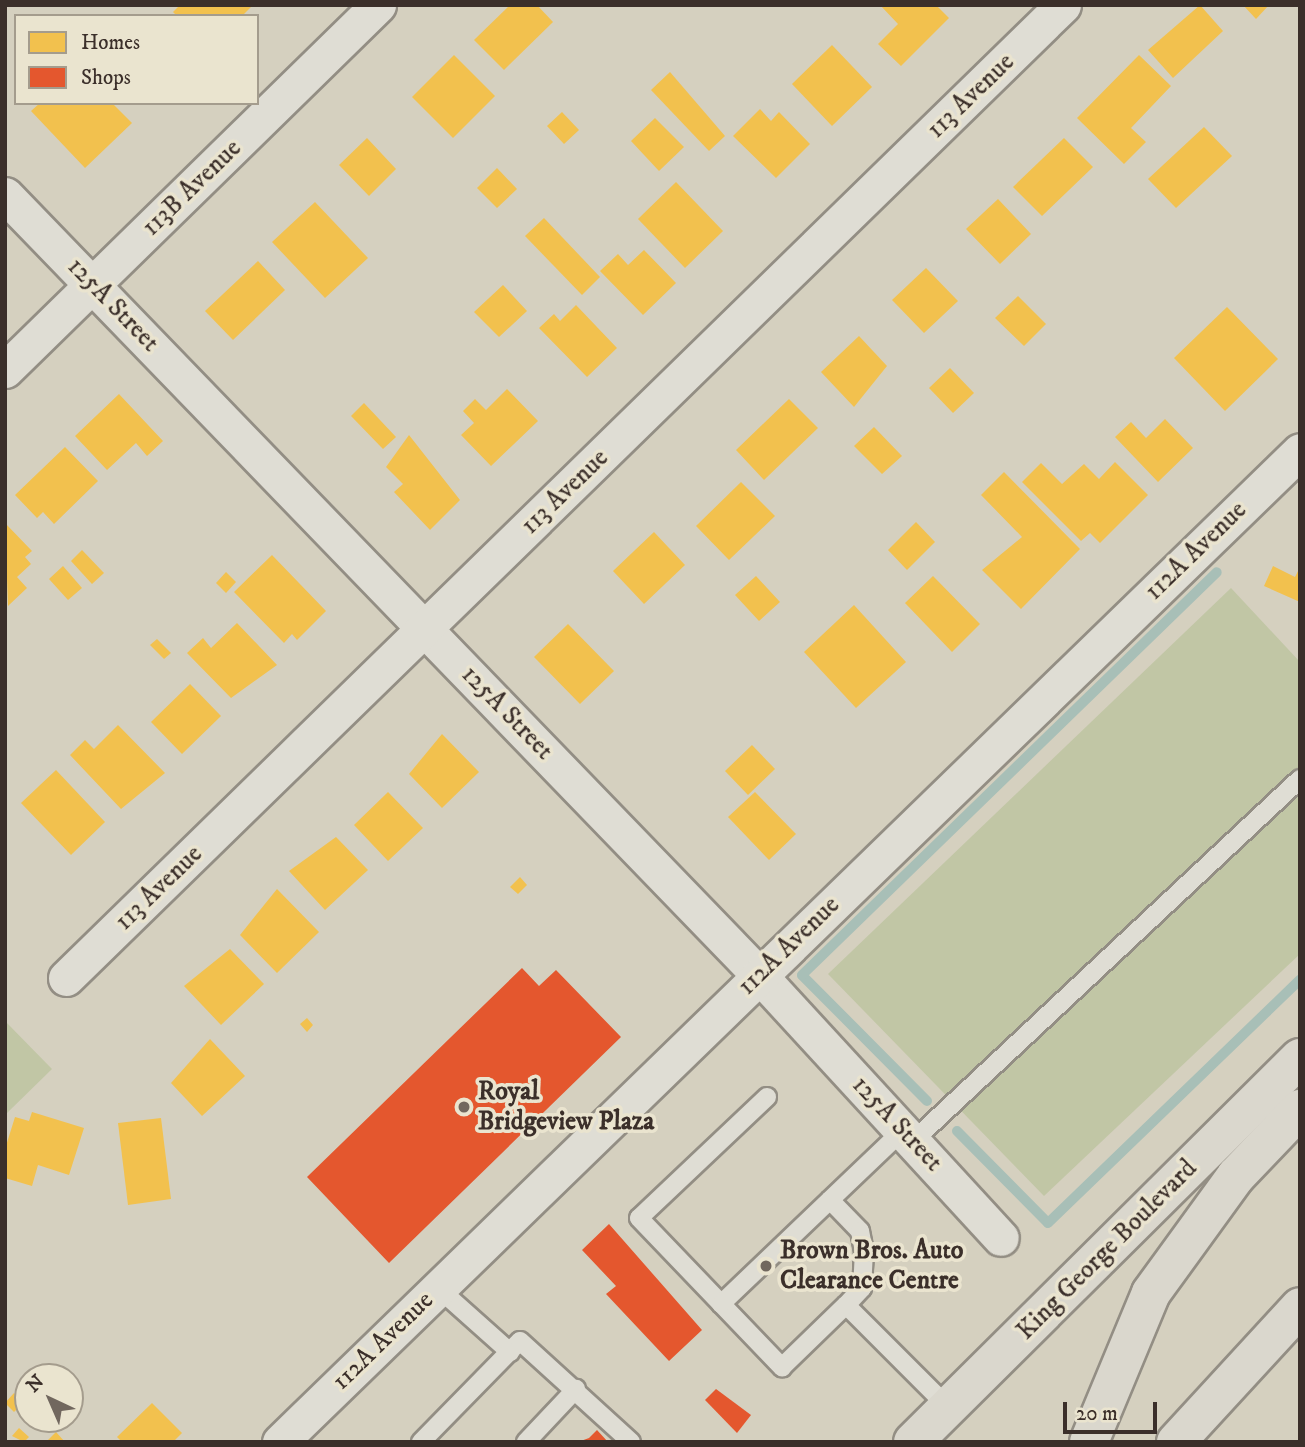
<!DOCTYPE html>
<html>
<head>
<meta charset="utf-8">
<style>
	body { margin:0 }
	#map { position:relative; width:1305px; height:1447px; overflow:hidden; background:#d5d0bf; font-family:"IM FELL DW Pica",serif }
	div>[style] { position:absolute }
	.green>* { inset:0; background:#c1c6a5 }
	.homes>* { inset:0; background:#f2c14e }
	.shops>* { inset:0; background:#e4572e }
	.stream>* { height:10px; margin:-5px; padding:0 5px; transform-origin:5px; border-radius:5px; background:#a8bfb7 }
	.roads { filter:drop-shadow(2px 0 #938e84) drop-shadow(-2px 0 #938e84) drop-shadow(0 2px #938e84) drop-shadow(0 -2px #938e84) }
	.lane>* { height:18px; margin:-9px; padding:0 9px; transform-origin:9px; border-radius:9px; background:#dfddd4 }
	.street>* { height:35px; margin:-17.5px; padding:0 17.5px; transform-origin:17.5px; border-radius:17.5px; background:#dfddd4 }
	.primary>* { height:38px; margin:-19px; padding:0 19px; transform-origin:19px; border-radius:19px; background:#dad7cd }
	.dots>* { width:19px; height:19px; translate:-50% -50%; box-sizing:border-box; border:4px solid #eae4cf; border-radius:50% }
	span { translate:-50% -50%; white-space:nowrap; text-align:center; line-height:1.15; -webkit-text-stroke:7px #eae4cf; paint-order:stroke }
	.street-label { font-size:26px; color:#3b2f2a }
	.poi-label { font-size:26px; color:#3b2f2a; font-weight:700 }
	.left { translate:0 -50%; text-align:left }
	.frame { position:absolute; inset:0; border:7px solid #3b2f2a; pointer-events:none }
	.legend { position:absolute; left:14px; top:14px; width:245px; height:91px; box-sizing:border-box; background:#eae4cf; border:2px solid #a49c8d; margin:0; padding:9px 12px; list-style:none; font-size:21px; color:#3b2f2a }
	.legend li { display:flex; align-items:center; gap:14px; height:35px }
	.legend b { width:35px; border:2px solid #a49c8d }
	.north { position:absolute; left:14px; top:1363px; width:70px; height:70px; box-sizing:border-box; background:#eae4cf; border:2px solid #a49c8d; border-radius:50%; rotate:316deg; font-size:19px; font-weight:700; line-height:28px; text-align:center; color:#3b2f2a }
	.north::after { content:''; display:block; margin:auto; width:24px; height:32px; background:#71675e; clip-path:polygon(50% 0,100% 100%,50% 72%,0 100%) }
	.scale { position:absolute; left:1063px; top:1402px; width:94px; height:32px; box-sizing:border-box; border:4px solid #3b2f2a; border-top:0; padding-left:9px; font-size:21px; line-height:24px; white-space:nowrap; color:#3b2f2a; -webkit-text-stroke:5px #eae4cf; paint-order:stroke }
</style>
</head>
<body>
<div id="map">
	<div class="green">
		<div style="clip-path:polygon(1231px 588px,1300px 662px,1300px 954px,1044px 1196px,828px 974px)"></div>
		<div style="clip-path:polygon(5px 1021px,52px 1069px,5px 1115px)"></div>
	</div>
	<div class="homes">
		<div style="clip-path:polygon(180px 5px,253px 5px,242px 16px,177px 16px,173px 12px)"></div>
		<div style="clip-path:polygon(510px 5px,537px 5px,553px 22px,504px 70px,474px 40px)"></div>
		<div style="clip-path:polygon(880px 5px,936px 5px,949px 18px,901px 66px,878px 44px,898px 24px)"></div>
		<div style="clip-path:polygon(1200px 5px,1223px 31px,1173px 78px,1148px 50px)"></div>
		<div style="clip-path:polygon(1243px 5px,1269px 5px,1256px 19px)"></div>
		<div style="clip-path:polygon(832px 45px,872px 87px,832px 126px,792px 84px)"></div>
		<div style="clip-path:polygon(454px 55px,495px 96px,453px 138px,412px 97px)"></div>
		<div style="clip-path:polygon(1139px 55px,1171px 86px,1131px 128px,1146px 142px,1124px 164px,1077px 118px)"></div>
		<div style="clip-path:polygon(670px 72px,725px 136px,709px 151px,651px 90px)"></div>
		<div style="clip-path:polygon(40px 103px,112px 103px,132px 123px,85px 168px,31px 111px)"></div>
		<div style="clip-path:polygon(760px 109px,771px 121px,779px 112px,810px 144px,776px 178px,733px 136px)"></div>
		<div style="clip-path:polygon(562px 112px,579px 130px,564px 144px,547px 126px)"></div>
		<div style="clip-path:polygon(655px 118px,684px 147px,659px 171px,631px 141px)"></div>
		<div style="clip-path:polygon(1204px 127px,1232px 156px,1176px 208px,1148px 179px)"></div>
		<div style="clip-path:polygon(367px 138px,396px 169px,369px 196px,339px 165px)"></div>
		<div style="clip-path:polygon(1064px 138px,1093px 167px,1042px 216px,1013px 187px)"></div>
		<div style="clip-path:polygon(497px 168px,517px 189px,497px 208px,477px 188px)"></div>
		<div style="clip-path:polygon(676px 182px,723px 231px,685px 268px,638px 219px)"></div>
		<div style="clip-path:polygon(998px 199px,1031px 234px,1000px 264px,966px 229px)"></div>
		<div style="clip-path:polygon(315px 202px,368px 258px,325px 298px,272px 242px)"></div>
		<div style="clip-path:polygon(544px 218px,600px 277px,582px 295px,525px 236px)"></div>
		<div style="clip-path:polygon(644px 250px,676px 283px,643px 315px,600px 271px,618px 254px,628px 265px)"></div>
		<div style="clip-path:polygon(258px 261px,285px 290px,233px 340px,205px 311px)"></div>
		<div style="clip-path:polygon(926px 268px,958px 301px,924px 333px,892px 300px)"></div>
		<div style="clip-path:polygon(503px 285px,527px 311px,499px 337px,474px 312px)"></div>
		<div style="clip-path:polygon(1018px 296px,1046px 324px,1024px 346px,995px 318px)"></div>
		<div style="clip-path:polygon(576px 305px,617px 348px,587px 377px,539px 328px,554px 314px,560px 321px)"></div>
		<div style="clip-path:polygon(1227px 307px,1278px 359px,1225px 411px,1174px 358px)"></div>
		<div style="clip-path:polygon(859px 336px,887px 366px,854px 407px,821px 372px)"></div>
		<div style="clip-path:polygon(950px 368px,974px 393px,953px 413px,929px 388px)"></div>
		<div style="clip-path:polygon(507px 389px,538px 421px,491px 466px,461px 435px,474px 423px,463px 411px,475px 399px,486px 410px)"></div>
		<div style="clip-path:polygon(119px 394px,163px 441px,147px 456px,136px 443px,107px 470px,75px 436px)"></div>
		<div style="clip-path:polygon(789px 399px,818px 428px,764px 480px,736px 450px)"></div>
		<div style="clip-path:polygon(364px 403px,396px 437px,383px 449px,351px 416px)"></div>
		<div style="clip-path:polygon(1165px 419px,1193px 448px,1158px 482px,1115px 437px,1131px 422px,1146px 438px)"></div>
		<div style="clip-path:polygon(874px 427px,902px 456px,882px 474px,854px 446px)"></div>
		<div style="clip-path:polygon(409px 435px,460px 500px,430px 530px,394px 492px,403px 484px,386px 467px)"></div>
		<div style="clip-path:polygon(65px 447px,98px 481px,54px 524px,43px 512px,37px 518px,15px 495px)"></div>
		<div style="clip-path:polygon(1115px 462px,1148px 495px,1100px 543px,1090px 533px,1081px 541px,1022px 482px,1041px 463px,1062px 484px,1084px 464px,1099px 479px)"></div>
		<div style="clip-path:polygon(1004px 472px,1080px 549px,1021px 609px,982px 570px,1022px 537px,981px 495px)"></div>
		<div style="clip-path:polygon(741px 482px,775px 516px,729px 560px,696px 526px)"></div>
		<div style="clip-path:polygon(916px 522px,935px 542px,907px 570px,888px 550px)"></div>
		<div style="clip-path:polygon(5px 523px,32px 551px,25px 557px,31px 564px,17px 577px,27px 588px,8px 606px)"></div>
		<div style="clip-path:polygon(654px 532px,685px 565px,644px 604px,613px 571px)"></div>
		<div style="clip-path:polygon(82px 550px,104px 573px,92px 584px,71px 561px)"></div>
		<div style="clip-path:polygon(272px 555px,326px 611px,297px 640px,292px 634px,284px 643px,234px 592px)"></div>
		<div style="clip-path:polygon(63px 566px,82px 588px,68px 600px,49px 579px)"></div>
		<div style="clip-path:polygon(1273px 566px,1295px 577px,1300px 567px,1300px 602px,1264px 586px)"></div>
		<div style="clip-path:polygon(226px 572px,236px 582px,226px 593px,216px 583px)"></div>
		<div style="clip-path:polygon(756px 576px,780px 602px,759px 621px,735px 595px)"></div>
		<div style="clip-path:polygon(933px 576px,980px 624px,952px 652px,905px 603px)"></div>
		<div style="clip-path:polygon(854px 605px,906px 662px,856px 708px,804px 652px)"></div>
		<div style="clip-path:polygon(237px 623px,277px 665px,231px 698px,187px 653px,203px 638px,211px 648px)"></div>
		<div style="clip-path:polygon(568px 624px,614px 671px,580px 704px,534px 657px)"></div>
		<div style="clip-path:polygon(157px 639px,171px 653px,164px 659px,150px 645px)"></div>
		<div style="clip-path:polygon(190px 684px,221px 716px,182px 754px,151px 722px)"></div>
		<div style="clip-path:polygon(118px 725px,165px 773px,121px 809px,70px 755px,85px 740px,94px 749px)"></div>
		<div style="clip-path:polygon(442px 734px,479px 772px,442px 808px,409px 774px)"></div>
		<div style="clip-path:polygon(752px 745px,775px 769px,748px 795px,725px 771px)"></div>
		<div style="clip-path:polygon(56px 770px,105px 822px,71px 855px,21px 803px)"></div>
		<div style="clip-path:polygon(388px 792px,423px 828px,388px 861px,354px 825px)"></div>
		<div style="clip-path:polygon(755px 792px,796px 834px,769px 860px,728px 817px)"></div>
		<div style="clip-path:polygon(336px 837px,368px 870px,325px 910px,289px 871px)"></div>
		<div style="clip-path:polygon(520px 877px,527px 885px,518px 894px,510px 887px)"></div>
		<div style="clip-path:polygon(277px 889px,319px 932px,277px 973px,240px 935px)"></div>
		<div style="clip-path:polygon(230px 949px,264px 984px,221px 1025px,184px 986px)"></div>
		<div style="clip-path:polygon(307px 1018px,313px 1025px,307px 1032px,300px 1024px)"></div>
		<div style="clip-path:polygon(210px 1039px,245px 1076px,202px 1116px,171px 1083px)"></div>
		<div style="clip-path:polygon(32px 1112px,84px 1128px,69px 1175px,38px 1165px,32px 1186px,5px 1178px,5px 1149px,15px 1117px,29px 1121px)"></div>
		<div style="clip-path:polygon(161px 1118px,171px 1199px,128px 1205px,118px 1123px)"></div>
		<div style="clip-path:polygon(14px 1393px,23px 1403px,14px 1412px,5px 1403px)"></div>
		<div style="clip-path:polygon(152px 1403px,182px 1433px,173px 1442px,122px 1442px,117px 1437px)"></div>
		<div style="clip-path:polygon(19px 1428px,29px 1437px,24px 1442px,12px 1436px)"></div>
		<div style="clip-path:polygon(56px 1432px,65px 1442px,46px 1442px)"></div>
	</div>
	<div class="shops">
		<div style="clip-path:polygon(522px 968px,539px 986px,556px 970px,621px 1037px,389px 1263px,307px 1177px)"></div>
		<div style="clip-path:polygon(609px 1224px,702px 1330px,669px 1361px,606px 1294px,616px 1286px,582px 1250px)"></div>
		<div style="clip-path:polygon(716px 1389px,751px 1415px,737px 1433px,705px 1400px)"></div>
		<div style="clip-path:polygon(597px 1430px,608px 1442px,578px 1442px,589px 1438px)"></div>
	</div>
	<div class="stream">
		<div style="left:927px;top:1101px;width:177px;rotate:-134.8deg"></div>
		<div style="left:802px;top:975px;width:578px;rotate:-44.16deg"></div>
		<div style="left:957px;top:1131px;width:129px;rotate:45.3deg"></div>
		<div style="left:1048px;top:1223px;width:350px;rotate:-44deg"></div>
	</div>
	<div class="roads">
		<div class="lane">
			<div style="left:767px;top:1097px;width:176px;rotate:136.6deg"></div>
			<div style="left:639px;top:1218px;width:207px;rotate:46.2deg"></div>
			<div style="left:782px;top:1367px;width:89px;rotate:-44.1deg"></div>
			<div style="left:846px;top:1305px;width:144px;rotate:45deg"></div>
			<div style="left:913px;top:1141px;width:530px;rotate:-43.09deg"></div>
			<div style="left:830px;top:1200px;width:43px;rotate:45.9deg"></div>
			<div style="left:860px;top:1231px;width:20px;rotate:79deg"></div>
			<div style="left:864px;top:1251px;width:37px;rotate:93deg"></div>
			<div style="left:862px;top:1288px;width:23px;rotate:133deg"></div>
			<div style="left:437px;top:1287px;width:98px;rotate:41.7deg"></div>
			<div style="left:721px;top:1304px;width:252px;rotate:-43.7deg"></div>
			<div style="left:421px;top:1442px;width:141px;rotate:-45.6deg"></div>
			<div style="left:520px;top:1341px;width:150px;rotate:42.3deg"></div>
			<div style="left:526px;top:1442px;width:73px;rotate:-46.7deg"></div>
		</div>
		<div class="street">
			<div style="left:5px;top:195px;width:1085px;rotate:45.97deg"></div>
			<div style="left:759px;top:975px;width:357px;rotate:47.4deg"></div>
			<div style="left:5px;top:370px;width:522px;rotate:-44.38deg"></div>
			<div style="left:66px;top:978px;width:1393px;rotate:-44.3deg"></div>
			<div style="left:280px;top:1442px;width:1422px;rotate:-44.17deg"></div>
		</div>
		<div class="primary">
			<div style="left:913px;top:1442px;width:545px;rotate:-44.78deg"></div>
			<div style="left:1089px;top:1442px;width:161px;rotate:-67.4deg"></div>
			<div style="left:1151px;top:1293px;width:145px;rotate:-54deg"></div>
			<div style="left:1236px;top:1176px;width:93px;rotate:-46.3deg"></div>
			<div style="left:1176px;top:1442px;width:183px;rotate:-47.4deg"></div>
		</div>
	</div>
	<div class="dots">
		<div style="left:464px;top:1107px;background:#71675e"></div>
		<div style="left:766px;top:1266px;background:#71675e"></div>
	</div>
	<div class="street-label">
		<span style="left:971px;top:96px;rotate:-44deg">113 Avenue</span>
		<span style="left:192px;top:188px;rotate:-44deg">113B Avenue</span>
		<span style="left:113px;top:305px;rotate:46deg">125A Street</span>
		<span style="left:565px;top:492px;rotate:-44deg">113 Avenue</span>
		<span style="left:1196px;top:551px;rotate:-44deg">112A Avenue</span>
		<span style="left:507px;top:713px;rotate:46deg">125A Street</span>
		<span style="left:159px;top:888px;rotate:-44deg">113 Avenue</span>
		<span style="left:789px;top:946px;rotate:-44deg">112A Avenue</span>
		<span style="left:897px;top:1124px;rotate:47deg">125A Street</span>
		<span style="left:1107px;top:1250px;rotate:-45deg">King George Boulevard</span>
		<span style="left:383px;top:1341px;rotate:-44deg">112A Avenue</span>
	</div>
	<div class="poi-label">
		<span class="left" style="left:478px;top:1107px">Royal<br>Bridgeview Plaza</span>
		<span class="left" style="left:780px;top:1266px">Brown Bros. Auto<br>Clearance Centre</span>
	</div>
	<div class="frame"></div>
	<ul class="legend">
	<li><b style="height:19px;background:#f2c14e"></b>Homes</li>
	<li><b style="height:19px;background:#e4572e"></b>Shops</li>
	</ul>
	<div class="north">N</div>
	<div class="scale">20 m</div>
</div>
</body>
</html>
